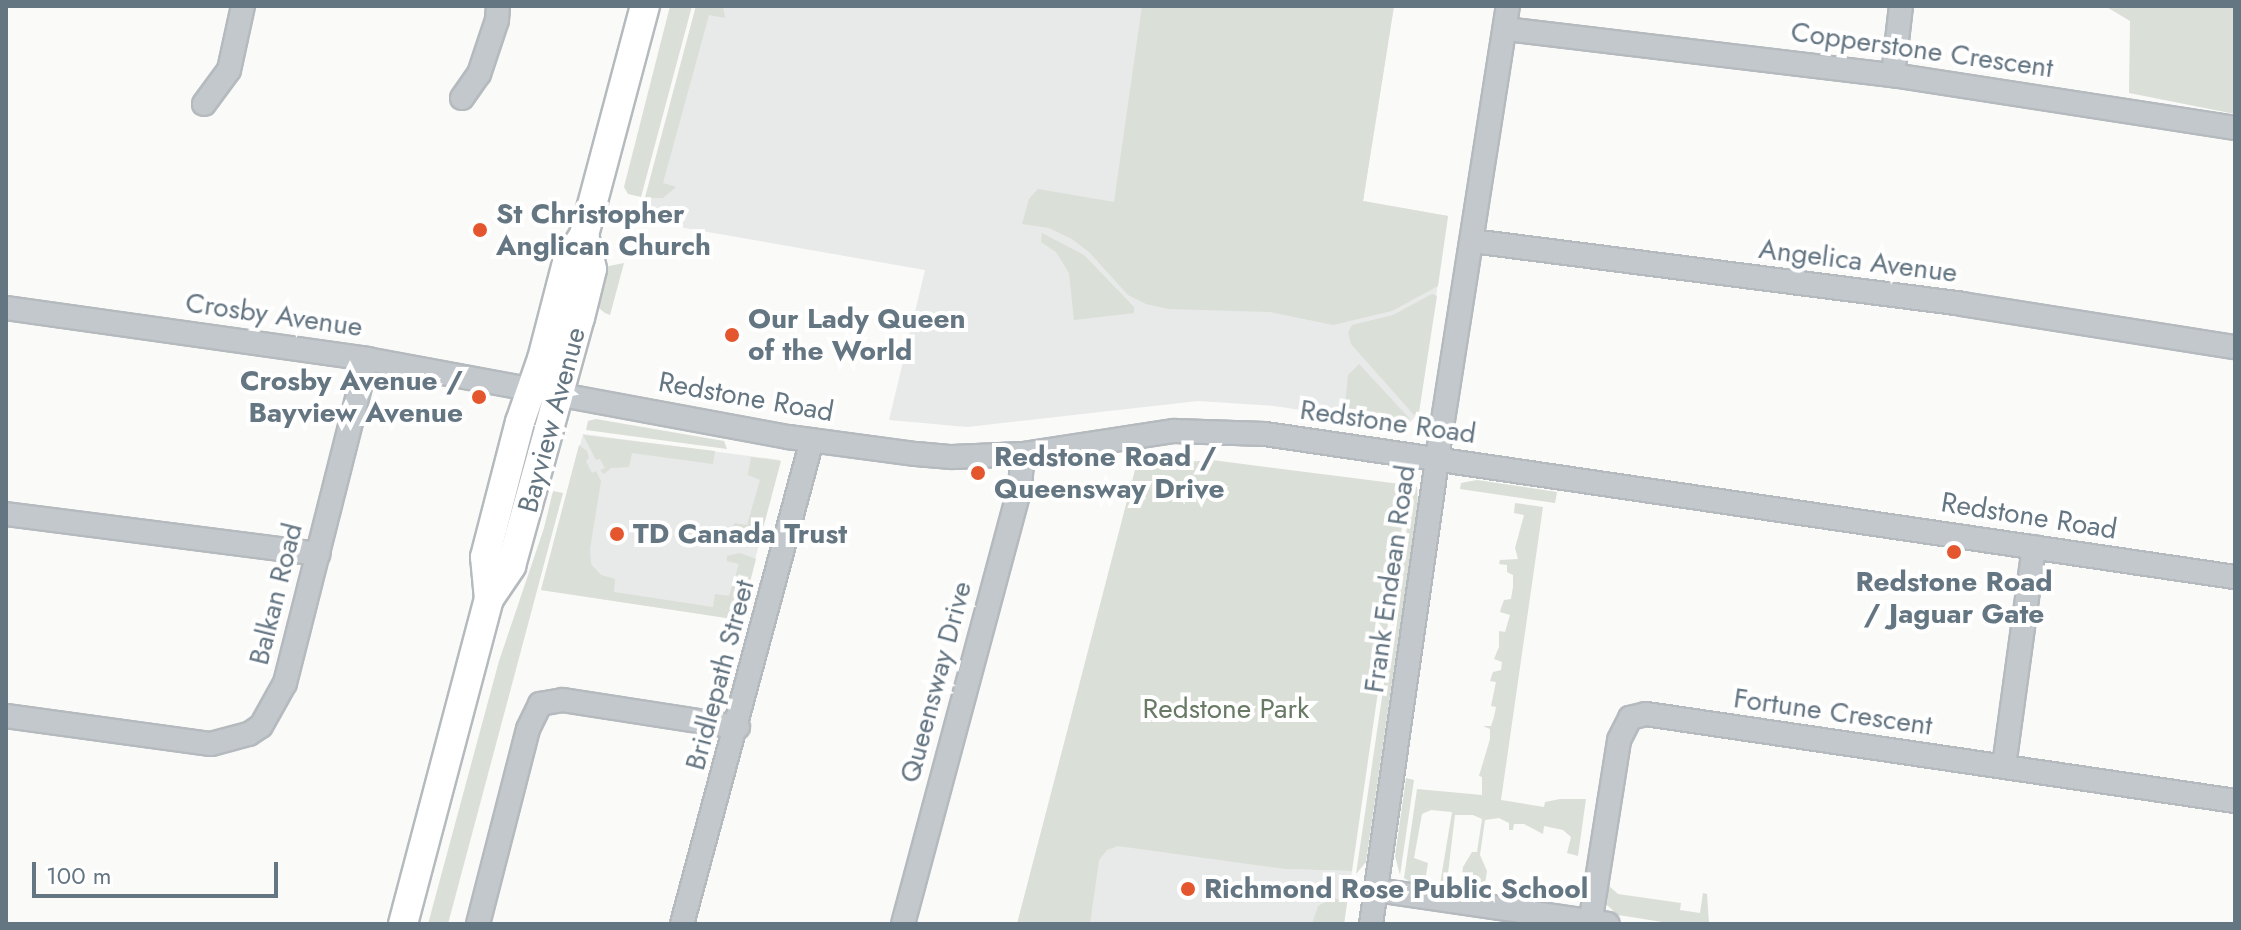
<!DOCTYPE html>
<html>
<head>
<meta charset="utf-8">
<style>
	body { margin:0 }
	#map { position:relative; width:2241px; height:930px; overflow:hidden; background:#fafaf8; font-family:Jost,sans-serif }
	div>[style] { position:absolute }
	.built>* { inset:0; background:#e8e9e9 }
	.green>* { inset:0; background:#dadfd7 }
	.roads { filter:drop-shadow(2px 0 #b5babe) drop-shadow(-2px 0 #b5babe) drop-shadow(0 2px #b5babe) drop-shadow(0 -2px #b5babe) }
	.minor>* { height:22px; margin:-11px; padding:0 11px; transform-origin:11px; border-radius:11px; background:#c3c8cc }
	.major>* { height:28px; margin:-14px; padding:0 14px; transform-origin:14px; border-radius:14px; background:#fff }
	.dots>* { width:22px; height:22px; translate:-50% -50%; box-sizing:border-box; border:4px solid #fff; border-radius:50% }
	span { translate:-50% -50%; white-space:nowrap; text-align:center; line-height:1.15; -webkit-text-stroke:8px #fff; paint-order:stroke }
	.street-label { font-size:28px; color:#657683 }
	.poi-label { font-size:28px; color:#657683; font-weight:700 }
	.left { translate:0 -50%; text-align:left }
	.right { translate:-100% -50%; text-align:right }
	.park-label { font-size:28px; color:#687a64 }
	.frame { position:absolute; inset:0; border:8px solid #657683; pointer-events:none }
	.scale { position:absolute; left:32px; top:862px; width:246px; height:36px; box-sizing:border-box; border:4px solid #657683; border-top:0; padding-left:10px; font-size:24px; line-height:28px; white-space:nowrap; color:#657683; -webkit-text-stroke:6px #fff; paint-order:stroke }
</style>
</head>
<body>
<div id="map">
	<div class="built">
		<div style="clip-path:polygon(696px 6px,1394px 6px,1363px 201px,1448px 216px,1419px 412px,1407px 426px,1274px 406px,1198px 401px,967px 427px,889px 420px,925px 270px,639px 220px)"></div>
		<div style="clip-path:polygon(583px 434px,780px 460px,740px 620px,541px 590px)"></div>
		<div style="clip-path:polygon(1041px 833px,1285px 869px,1352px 871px,1344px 924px,1017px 924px)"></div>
	</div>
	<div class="green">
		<div style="clip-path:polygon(670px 6px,692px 6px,641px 197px,628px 194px,624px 187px)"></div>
		<div style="clip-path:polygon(696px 6px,723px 6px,725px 18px,709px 15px,663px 183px,676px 187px,663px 198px,645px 198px)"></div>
		<div style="clip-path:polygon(1142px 6px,1394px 6px,1363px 201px,1448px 216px,1438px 286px,1392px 311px,1333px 325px,1270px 312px,1169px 309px,1146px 304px,1128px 295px,1089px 252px,1072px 239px,1049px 228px,1022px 224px,1029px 199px,1038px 189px,1114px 202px)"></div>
		<div style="clip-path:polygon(2105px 6px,2235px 6px,2235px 114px,2129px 93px,2130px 21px)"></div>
		<div style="clip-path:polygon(1042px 233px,1084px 255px,1134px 307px,1134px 313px,1074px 320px,1069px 273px,1056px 252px,1041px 242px)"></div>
		<div style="clip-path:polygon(624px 263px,610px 315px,605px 313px,595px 305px,604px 267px)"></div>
		<div style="clip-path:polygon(1432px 294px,1437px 296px,1419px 412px,1414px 415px,1351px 344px,1348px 333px,1352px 325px,1393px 315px)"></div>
		<div style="clip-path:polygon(1359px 364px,1409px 418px,1410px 424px,1344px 416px,1348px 375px)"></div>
		<div style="clip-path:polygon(596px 419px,724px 441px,727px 449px,586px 430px,588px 421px)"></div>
		<div style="clip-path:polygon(583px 435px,715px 451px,713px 464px,632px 453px,629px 467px,611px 468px,604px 474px,600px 470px,605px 468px,600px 459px,596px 460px)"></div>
		<div style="clip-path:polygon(579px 445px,587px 451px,589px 458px,586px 461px,592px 473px,596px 471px,601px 481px,590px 549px,591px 564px,601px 575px,615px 579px,614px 592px,713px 607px,715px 594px,729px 596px,739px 564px,727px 561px,727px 556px,740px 553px,756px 559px,740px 620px,541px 590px)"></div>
		<div style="clip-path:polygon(751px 457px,781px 461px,761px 536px,739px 534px,732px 527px,735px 523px,747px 525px,760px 480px,748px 475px)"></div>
		<div style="clip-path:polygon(1212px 460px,1408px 485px,1352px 871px,1285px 869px,1118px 846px,1107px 850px,1099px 860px,1090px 924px,1017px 924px,1136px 466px)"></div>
		<div style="clip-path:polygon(1477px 480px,1557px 492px,1555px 503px,1460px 489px,1461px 483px)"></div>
		<div style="clip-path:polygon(1413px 486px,1417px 487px,1418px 504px,1366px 862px,1356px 874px)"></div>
		<div style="clip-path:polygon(553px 491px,563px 493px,448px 924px,428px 924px,499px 661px,544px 528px)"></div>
		<div style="clip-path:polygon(1515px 503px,1543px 507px,1501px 800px,1544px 807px,1545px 802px,1560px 799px,1586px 799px,1578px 856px,1567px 853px,1571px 837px,1563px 830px,1544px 826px,1543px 834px,1524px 824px,1514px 824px,1513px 830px,1509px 830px,1509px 823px,1499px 818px,1485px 820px,1480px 855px,1487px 871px,1483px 896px,1460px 892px,1463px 867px,1472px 852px,1477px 852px,1482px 819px,1473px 815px,1455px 815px,1446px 890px,1439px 890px,1452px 812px,1431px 810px,1422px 814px,1414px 858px,1428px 863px,1424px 887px,1415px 885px,1404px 878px,1417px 789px,1482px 795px,1482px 777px,1479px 776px,1490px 739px,1490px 729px,1483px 726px,1491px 726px,1494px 717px,1496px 707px,1491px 706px,1496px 682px,1490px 681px,1493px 672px,1501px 670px,1502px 662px,1494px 659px,1499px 647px,1499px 631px,1505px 632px,1510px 615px,1500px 612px,1501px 608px,1504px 600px,1511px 599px,1513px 587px,1513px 575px,1507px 572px,1507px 565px,1499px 564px,1500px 560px,1518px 559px,1515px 548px,1524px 515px,1514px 513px)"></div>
		<div style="clip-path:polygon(1406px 778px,1414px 780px,1400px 875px,1395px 856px)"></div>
		<div style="clip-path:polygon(1608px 885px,1618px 894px,1681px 903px,1680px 910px,1700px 913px,1703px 893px,1707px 894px,1709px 924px,1675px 924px,1618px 915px,1607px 905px)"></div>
		<div style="clip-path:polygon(1333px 898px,1347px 902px,1344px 924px,1312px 924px,1318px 906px)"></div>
	</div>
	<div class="roads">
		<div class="minor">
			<div style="left:1505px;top:29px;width:391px;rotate:6.8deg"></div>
			<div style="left:1893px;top:75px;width:346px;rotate:8.8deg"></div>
			<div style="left:1893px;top:75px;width:69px;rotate:-83.4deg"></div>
			<div style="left:462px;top:98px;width:29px;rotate:-55deg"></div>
			<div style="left:479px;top:74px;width:57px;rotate:-71.6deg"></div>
			<div style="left:497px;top:20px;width:14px;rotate:-86deg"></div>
			<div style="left:204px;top:104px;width:42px;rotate:-53.7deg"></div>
			<div style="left:229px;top:70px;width:66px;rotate:-77.7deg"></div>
			<div style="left:1472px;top:241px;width:494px;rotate:7.3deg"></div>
			<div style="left:1962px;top:304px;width:276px;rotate:9deg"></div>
			<div style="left:6px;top:308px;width:365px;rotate:8deg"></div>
			<div style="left:367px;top:359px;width:428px;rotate:10.5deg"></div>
			<div style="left:788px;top:437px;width:129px;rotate:7.6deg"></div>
			<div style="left:916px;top:454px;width:36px;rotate:5deg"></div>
			<div style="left:952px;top:457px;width:71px;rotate:-2.4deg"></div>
			<div style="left:1023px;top:454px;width:153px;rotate:-8.7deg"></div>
			<div style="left:1174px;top:431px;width:91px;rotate:1.9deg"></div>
			<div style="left:1265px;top:434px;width:980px;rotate:8.39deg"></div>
			<div style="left:6px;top:514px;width:315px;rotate:7.3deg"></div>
			<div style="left:6px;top:716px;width:207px;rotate:7.8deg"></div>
			<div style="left:211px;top:744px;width:39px;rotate:-15deg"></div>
			<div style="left:249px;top:734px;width:14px;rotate:-34deg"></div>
			<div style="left:261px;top:726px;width:49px;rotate:-60.8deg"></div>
			<div style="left:285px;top:683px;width:334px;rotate:-75.8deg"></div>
			<div style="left:2004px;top:766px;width:221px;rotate:-82.2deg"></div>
			<div style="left:1376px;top:890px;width:234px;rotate:8.3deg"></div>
			<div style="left:478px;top:924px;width:201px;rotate:-75.6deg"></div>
			<div style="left:528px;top:729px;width:28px;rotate:-64deg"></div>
			<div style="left:540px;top:704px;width:23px;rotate:-10deg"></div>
			<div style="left:563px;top:700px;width:177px;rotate:8.8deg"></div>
			<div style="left:682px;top:924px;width:501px;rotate:-74.97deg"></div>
			<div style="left:903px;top:924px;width:453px;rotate:-75deg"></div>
			<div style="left:1020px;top:486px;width:32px;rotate:-85deg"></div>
			<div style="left:1371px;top:924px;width:496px;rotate:-81.9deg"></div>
			<div style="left:1441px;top:433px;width:432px;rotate:-81.1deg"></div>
			<div style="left:1590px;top:924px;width:186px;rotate:-81deg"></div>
			<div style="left:1619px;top:740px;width:25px;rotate:-63deg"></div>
			<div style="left:1630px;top:718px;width:16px;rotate:-14deg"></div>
			<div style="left:1646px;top:714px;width:595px;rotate:8.4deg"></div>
		</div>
		<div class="major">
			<div style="left:489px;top:599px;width:42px;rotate:-95.4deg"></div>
			<div style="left:485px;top:557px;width:139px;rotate:-75.5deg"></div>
			<div style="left:520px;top:422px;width:67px;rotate:-70.8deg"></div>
			<div style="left:542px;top:359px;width:100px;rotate:-75.5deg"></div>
			<div style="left:567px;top:262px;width:32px;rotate:-58deg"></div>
			<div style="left:584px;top:235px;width:237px;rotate:-75.1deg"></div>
			<div style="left:403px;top:924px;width:336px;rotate:-75.2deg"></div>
			<div style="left:489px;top:599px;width:40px;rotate:-56deg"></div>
			<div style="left:511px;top:566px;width:257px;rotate:-74.5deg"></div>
			<div style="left:580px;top:318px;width:50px;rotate:-76.2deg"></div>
			<div style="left:592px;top:269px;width:35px;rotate:-103deg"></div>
		</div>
	</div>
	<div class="dots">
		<div style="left:480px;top:230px;background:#e4572e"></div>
		<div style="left:732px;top:335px;background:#e4572e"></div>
		<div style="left:479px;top:397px;background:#e4572e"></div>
		<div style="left:978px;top:473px;background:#e4572e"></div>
		<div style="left:617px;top:534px;background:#e4572e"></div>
		<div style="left:1954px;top:552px;background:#e4572e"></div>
		<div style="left:1188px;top:889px;background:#e4572e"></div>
	</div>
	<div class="street-label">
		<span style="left:1922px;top:50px;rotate:8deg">Copperstone Crescent</span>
		<span style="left:1858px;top:261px;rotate:7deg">Angelica Avenue</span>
		<span style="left:274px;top:315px;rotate:8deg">Crosby Avenue</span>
		<span style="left:746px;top:397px;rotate:10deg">Redstone Road</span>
		<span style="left:552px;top:420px;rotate:-75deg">Bayview Avenue</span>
		<span style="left:1388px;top:422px;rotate:8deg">Redstone Road</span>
		<span style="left:2029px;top:516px;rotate:9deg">Redstone Road</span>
		<span style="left:1390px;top:579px;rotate:-82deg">Frank Endean Road</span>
		<span style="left:276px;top:594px;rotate:-76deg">Balkan Road</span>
		<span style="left:720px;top:675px;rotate:-75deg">Bridlepath Street</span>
		<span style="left:936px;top:682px;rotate:-75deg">Queensway Drive</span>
		<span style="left:1833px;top:712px;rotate:8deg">Fortune Crescent</span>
	</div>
	<div class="poi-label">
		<span class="left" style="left:496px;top:230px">St Christopher<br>Anglican Church</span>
		<span class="left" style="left:748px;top:335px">Our Lady Queen<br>of the World</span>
		<span class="right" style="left:463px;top:397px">Crosby Avenue /<br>Bayview Avenue</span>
		<span class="left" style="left:994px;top:473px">Redstone Road /<br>Queensway Drive</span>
		<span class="left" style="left:633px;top:534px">TD Canada Trust</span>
		<span style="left:1954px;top:598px">Redstone Road<br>/ Jaguar Gate</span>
		<span class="left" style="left:1204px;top:889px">Richmond Rose Public School</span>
	</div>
	<div class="park-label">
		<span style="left:1226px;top:709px">Redstone Park</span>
	</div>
	<div class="frame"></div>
	<div class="scale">100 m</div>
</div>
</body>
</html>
